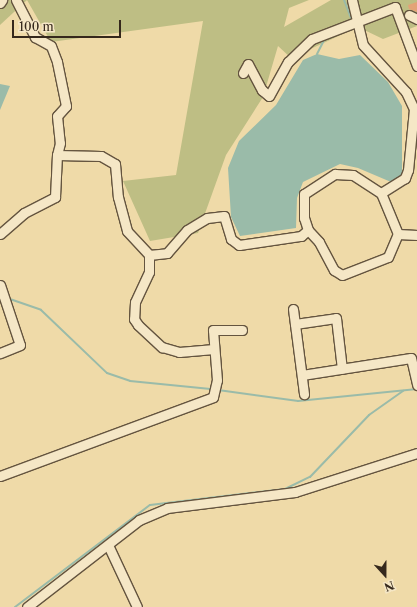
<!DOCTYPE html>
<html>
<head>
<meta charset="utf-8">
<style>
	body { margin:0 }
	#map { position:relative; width:417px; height:607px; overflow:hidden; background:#efdaa8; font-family:"Libre Caslon Text",serif }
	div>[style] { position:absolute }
	.green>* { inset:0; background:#bebe84 }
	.water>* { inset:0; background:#9abba9 }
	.stream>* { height:2px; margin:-1px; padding:0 1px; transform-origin:1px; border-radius:1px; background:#9abba9 }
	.building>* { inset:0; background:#e3a377 }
	.roads { filter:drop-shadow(1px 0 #64543f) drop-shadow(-1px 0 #64543f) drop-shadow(0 1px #64543f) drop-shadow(0 -1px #64543f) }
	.minor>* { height:9px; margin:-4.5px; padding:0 4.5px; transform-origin:4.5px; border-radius:4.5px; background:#f5e7c6 }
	span { translate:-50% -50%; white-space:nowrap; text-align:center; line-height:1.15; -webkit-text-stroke:3.5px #f5e7c6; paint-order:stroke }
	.north { position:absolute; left:365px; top:555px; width:40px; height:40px; -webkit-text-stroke:3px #f5e7c6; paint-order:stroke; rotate:159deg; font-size:11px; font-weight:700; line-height:16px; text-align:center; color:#35281c }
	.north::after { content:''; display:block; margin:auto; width:14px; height:18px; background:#35281c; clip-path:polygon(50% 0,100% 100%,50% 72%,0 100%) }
	.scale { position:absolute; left:12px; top:20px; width:109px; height:18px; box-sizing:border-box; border:2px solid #35281c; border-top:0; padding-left:5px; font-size:12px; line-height:14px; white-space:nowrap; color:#35281c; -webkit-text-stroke:3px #f5e7c6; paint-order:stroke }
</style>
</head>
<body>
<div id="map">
	<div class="green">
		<div style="clip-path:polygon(0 0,27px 0,0 25px)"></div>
		<div style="clip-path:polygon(27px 0,309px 0,289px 8px,284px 27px,331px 0,417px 0,417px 26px,383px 39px,358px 27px,291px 58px,278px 46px,263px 97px,226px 155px,198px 233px,150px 241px,123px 181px,176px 175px,203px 21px,51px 42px)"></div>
	</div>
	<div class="water">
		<div style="clip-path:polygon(317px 54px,339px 59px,360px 55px,388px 82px,402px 106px,402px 176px,391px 182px,358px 168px,340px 164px,303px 182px,297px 198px,296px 228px,240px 236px,231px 217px,228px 168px,239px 141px,276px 105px,303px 60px)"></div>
		<div style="clip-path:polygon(0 84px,10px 86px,0 110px)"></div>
	</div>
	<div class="stream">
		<div style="left:344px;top:0;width:19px;rotate:69deg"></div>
		<div style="left:317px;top:54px;width:16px;rotate:-63deg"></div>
		<div style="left:324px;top:40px;width:7px;rotate:-27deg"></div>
		<div style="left:7px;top:298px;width:36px;rotate:19deg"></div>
		<div style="left:41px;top:310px;width:91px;rotate:43.7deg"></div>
		<div style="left:107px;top:373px;width:24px;rotate:19deg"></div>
		<div style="left:130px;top:381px;width:81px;rotate:5.6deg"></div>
		<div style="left:218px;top:390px;width:81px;rotate:7.8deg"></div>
		<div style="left:298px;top:401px;width:120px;rotate:-5.8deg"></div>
		<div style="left:15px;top:607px;width:169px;rotate:-37.1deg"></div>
		<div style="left:150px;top:505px;width:136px;rotate:-6.8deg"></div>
		<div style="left:285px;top:489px;width:28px;rotate:-26deg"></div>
		<div style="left:310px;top:477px;width:86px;rotate:-46.4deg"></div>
		<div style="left:369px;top:415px;width:42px;rotate:-35.2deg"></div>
	</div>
	<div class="building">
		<div style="clip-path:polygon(417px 2px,417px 12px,409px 9px,408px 5px)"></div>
	</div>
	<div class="roads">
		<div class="minor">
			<div style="left:16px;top:0;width:42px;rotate:62.8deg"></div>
			<div style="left:35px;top:37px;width:18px;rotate:29deg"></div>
			<div style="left:51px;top:46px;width:17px;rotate:69deg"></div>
			<div style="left:57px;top:62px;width:45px;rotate:78.4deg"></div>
			<div style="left:66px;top:106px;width:13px;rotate:132deg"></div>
			<div style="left:57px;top:116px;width:27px;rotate:84deg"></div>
			<div style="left:60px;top:143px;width:12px;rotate:104deg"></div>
			<div style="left:57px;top:155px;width:44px;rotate:1.3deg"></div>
			<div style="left:101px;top:156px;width:16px;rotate:30deg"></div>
			<div style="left:115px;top:164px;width:33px;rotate:85deg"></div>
			<div style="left:118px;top:197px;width:35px;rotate:75deg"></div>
			<div style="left:127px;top:231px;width:33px;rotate:47deg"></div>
			<div style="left:149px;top:255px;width:18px;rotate:-6deg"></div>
			<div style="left:167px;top:253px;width:30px;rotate:-49deg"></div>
			<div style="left:187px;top:230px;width:23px;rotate:-31deg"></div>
			<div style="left:207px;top:218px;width:17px;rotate:-7deg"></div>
			<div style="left:224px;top:216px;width:24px;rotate:73deg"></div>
			<div style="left:231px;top:239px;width:10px;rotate:37deg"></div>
			<div style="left:239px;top:245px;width:63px;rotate:-8.3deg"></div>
			<div style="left:301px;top:236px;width:9px;rotate:-41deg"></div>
			<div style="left:308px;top:230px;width:13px;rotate:-108deg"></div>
			<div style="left:304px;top:218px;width:24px;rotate:-90deg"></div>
			<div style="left:304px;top:194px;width:37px;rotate:-33deg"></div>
			<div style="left:335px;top:174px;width:18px;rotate:3deg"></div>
			<div style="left:353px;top:175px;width:33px;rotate:33deg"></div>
			<div style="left:381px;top:193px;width:44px;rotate:67.5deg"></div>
			<div style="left:398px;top:234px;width:19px;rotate:3deg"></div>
			<div style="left:352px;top:0;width:46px;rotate:76.3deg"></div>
			<div style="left:363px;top:45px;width:64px;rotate:47.5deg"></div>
			<div style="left:406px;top:92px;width:19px;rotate:65deg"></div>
			<div style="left:414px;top:109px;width:61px;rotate:95.6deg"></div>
			<div style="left:408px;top:170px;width:9px;rotate:111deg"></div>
			<div style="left:405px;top:178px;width:28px;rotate:148deg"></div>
			<div style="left:0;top:3px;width:4px;rotate:-56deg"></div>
			<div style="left:409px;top:15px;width:9px;rotate:27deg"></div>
			<div style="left:243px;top:73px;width:10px;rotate:-61deg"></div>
			<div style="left:248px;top:64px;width:30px;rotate:62deg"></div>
			<div style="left:262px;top:90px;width:9px;rotate:41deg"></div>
			<div style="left:269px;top:96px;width:39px;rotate:-61deg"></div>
			<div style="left:288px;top:62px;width:33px;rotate:-44deg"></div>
			<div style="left:312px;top:39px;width:89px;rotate:-21.1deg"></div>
			<div style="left:395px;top:7px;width:63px;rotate:69.6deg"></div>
			<div style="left:308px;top:230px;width:16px;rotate:47deg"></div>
			<div style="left:319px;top:242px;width:32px;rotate:62deg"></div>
			<div style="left:334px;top:270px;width:9px;rotate:32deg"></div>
			<div style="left:342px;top:275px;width:49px;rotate:-21.4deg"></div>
			<div style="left:388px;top:257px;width:25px;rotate:-67deg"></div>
			<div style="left:0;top:234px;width:32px;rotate:-41deg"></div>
			<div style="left:24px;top:213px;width:35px;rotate:-27deg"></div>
			<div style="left:55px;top:197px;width:42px;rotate:-87.3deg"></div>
			<div style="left:149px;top:255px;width:17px;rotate:90deg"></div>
			<div style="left:149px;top:272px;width:33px;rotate:115deg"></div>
			<div style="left:135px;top:302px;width:17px;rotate:93deg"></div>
			<div style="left:134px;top:319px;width:7px;rotate:56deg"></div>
			<div style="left:138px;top:325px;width:33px;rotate:43deg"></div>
			<div style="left:162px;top:347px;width:18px;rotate:16deg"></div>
			<div style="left:179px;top:352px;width:35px;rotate:-5deg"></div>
			<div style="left:0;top:285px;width:63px;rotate:71.6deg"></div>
			<div style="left:20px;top:345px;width:22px;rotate:158deg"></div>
			<div style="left:293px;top:309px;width:86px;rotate:82.6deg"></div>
			<div style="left:295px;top:324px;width:41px;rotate:-8.3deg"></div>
			<div style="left:336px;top:318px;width:51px;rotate:83.3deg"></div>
			<div style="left:302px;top:375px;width:110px;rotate:-8.9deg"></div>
			<div style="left:411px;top:358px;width:28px;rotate:77deg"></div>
			<div style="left:0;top:476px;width:227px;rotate:-20.3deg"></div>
			<div style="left:213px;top:397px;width:17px;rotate:-77deg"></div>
			<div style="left:217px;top:380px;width:50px;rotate:-94.6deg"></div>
			<div style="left:213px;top:330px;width:29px"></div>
			<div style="left:108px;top:545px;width:68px;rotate:64.9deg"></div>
			<div style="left:27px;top:607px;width:142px;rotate:-37.8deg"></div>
			<div style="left:139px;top:520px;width:30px;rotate:-23deg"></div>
			<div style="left:167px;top:508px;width:129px;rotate:-7.1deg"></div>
			<div style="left:295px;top:492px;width:128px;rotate:-17.7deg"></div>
		</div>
	</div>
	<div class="north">N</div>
	<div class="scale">100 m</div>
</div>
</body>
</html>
